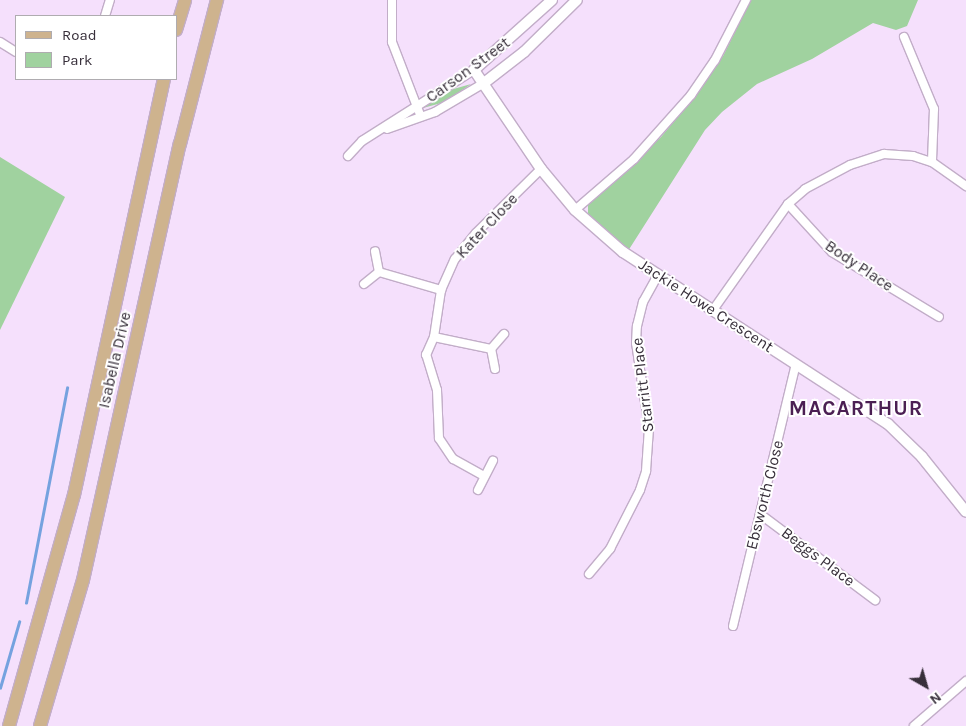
<!DOCTYPE html>
<html>
<head>
<meta charset="utf-8">
<style>
	body { margin:0 }
	#map { position:relative; width:966px; height:726px; overflow:hidden; background:#f5e0fc; font-family:Karla,sans-serif }
	div>[style] { position:absolute }
	.green>* { inset:0; background:#a0d29f }
	.stream>* { height:2.5px; margin:-1.25px; padding:0 1.25px; transform-origin:1.25px; border-radius:1.25px; background:#75a2df }
	.roads { filter:drop-shadow(1px 0 #c2adc8) drop-shadow(-1px 0 #c2adc8) drop-shadow(0 1px #c2adc8) drop-shadow(0 -1px #c2adc8) }
	.minor>* { height:8px; margin:-4px; padding:0 4px; transform-origin:4px; border-radius:4px; background:#fff }
	.tertiary>* { height:10px; margin:-5px; padding:0 5px; transform-origin:5px; border-radius:5px; background:#fff }
	.primary>* { height:12px; margin:-6px; padding:0 6px; transform-origin:6px; border-radius:6px; background:#ceb38e }
	span { translate:-50% -50%; white-space:nowrap; text-align:center; line-height:1.15; -webkit-text-stroke:4px #fff; paint-order:stroke }
	.street-label { font-size:16px; color:#372f3a }
	.district-label { font-size:21px; color:#4b1f53; font-weight:700; letter-spacing:1px }
	.legend { position:absolute; left:15px; top:15px; width:162px; height:65px; box-sizing:border-box; background:#fff; border:1px solid #afacb0; margin:0; padding:6px 9px; list-style:none; font-size:15px; color:#372f3a }
	.legend li { display:flex; align-items:center; gap:10px; height:25px }
	.legend b { width:25px; border:1px solid #afacb0 }
	.north { position:absolute; left:901px; top:661px; width:50px; height:50px; -webkit-text-stroke:4px #fff; paint-order:stroke; rotate:142deg; font-size:14px; font-weight:700; line-height:20px; text-align:center; color:#372f3a }
	.north::after { content:''; display:block; margin:auto; width:18px; height:22px; background:#372f3a; clip-path:polygon(50% 0,100% 100%,50% 72%,0 100%) }
</style>
</head>
<body>
<div id="map">
	<div class="green">
		<div style="clip-path:polygon(751px 0,918px 0,907px 26px,896px 30px,873px 23px,812px 59px,757px 84px,722px 112px,705px 130px,628px 251px,588px 216px,588px 204px,661px 137px,688px 105px,723px 56px)"></div>
		<div style="clip-path:polygon(471px 84px,445px 102px,423px 108px,450px 90px)"></div>
		<div style="clip-path:polygon(0 157px,65px 197px,0 330px)"></div>
	</div>
	<div class="stream">
		<div style="left:26px;top:603px;width:219px;rotate:-79.2deg"></div>
		<div style="left:0;top:688px;width:69px;rotate:-73.9deg"></div>
	</div>
	<div class="roads">
		<div class="minor">
			<div style="left:392px;top:0;width:42px;rotate:90deg"></div>
			<div style="left:392px;top:42px;width:80px;rotate:68.9deg"></div>
			<div style="left:105px;top:16px;width:17px;rotate:-73deg"></div>
			<div style="left:904px;top:37px;width:78px;rotate:67.4deg"></div>
			<div style="left:934px;top:109px;width:53px;rotate:92.2deg"></div>
			<div style="left:0;top:42px;width:19px;rotate:32deg"></div>
			<div style="left:387px;top:129px;width:51px;rotate:-19.5deg"></div>
			<div style="left:435px;top:112px;width:57px;rotate:-30.6deg"></div>
			<div style="left:348px;top:156px;width:21px;rotate:-47deg"></div>
			<div style="left:362px;top:141px;width:133px;rotate:-32.4deg"></div>
			<div style="left:788px;top:204px;width:65px;rotate:47.5deg"></div>
			<div style="left:832px;top:252px;width:125px;rotate:31.3deg"></div>
			<div style="left:575px;top:210px;width:78px;rotate:-40.8deg"></div>
			<div style="left:634px;top:159px;width:86px;rotate:-48.3deg"></div>
			<div style="left:691px;top:95px;width:42px;rotate:-55.6deg"></div>
			<div style="left:715px;top:60px;width:68px;rotate:-62.7deg"></div>
			<div style="left:379px;top:272px;width:65px;rotate:16.2deg"></div>
			<div style="left:364px;top:284px;width:19px;rotate:-39deg"></div>
			<div style="left:379px;top:272px;width:21px;rotate:-101deg"></div>
			<div style="left:713px;top:310px;width:130px;rotate:-54.7deg"></div>
			<div style="left:788px;top:204px;width:23px;rotate:-41deg"></div>
			<div style="left:805px;top:189px;width:51px;rotate:-28.1deg"></div>
			<div style="left:850px;top:165px;width:36px;rotate:-18deg"></div>
			<div style="left:884px;top:154px;width:29px;rotate:4deg"></div>
			<div style="left:913px;top:156px;width:20px;rotate:18deg"></div>
			<div style="left:932px;top:162px;width:42px;rotate:35.2deg"></div>
			<div style="left:434px;top:337px;width:58px;rotate:11.9deg"></div>
			<div style="left:495px;top:369px;width:20px;rotate:-101deg"></div>
			<div style="left:491px;top:349px;width:20px;rotate:-49deg"></div>
			<div style="left:484px;top:476px;width:35px;rotate:-151deg"></div>
			<div style="left:453px;top:459px;width:25px;rotate:-124deg"></div>
			<div style="left:439px;top:438px;width:48px;rotate:-92.4deg"></div>
			<div style="left:437px;top:390px;width:37px;rotate:-107deg"></div>
			<div style="left:426px;top:355px;width:20px;rotate:-66deg"></div>
			<div style="left:434px;top:337px;width:48px;rotate:-81.5deg"></div>
			<div style="left:441px;top:290px;width:34px;rotate:-66deg"></div>
			<div style="left:455px;top:259px;width:33px;rotate:-51deg"></div>
			<div style="left:476px;top:233px;width:91px;rotate:-44.6deg"></div>
			<div style="left:478px;top:490px;width:33px;rotate:-63deg"></div>
			<div style="left:760px;top:514px;width:144px;rotate:36.8deg"></div>
			<div style="left:589px;top:574px;width:33px;rotate:-50deg"></div>
			<div style="left:610px;top:549px;width:66px;rotate:-63deg"></div>
			<div style="left:640px;top:490px;width:20px;rotate:-72deg"></div>
			<div style="left:646px;top:471px;width:43px;rotate:-86deg"></div>
			<div style="left:649px;top:428px;width:86px;rotate:-98.7deg"></div>
			<div style="left:636px;top:343px;width:17px;rotate:-87deg"></div>
			<div style="left:637px;top:326px;width:25px;rotate:-76deg"></div>
			<div style="left:643px;top:302px;width:31px;rotate:-61deg"></div>
			<div style="left:733px;top:626px;width:269px;rotate:-76.5deg"></div>
			<div style="left:914px;top:726px;width:69px;rotate:-40.9deg"></div>
		</div>
		<div class="tertiary">
			<div style="left:552px;top:0;width:105px;rotate:138.1deg"></div>
			<div style="left:474px;top:70px;width:120px;rotate:55.9deg"></div>
			<div style="left:541px;top:169px;width:53px;rotate:50.3deg"></div>
			<div style="left:575px;top:210px;width:64px;rotate:41.2deg"></div>
			<div style="left:623px;top:252px;width:316px;rotate:33deg"></div>
			<div style="left:888px;top:424px;width:47px;rotate:44.1deg"></div>
			<div style="left:922px;top:457px;width:70px;rotate:51.3deg"></div>
			<div style="left:484px;top:83px;width:51px;rotate:-37.8deg"></div>
			<div style="left:524px;top:52px;width:74px;rotate:-44.5deg"></div>
		</div>
		<div class="primary">
			<div style="left:176px;top:30px;width:31px;rotate:-73deg"></div>
			<div style="left:9px;top:726px;width:240px;rotate:-74.3deg"></div>
			<div style="left:74px;top:495px;width:426px;rotate:-77.8deg"></div>
			<div style="left:40px;top:726px;width:152px;rotate:-73.6deg"></div>
			<div style="left:83px;top:580px;width:447px;rotate:-77.5deg"></div>
			<div style="left:180px;top:144px;width:149px;rotate:-75.6deg"></div>
		</div>
	</div>
	<div class="street-label">
		<span style="left:468px;top:70px;rotate:-36deg">Carson Street</span>
		<span style="left:487px;top:226px;rotate:-47deg">Kater Close</span>
		<span style="left:859px;top:266px;rotate:34deg">Body Place</span>
		<span style="left:706px;top:306px;rotate:33deg">Jackie Howe Crescent</span>
		<span style="left:115px;top:360px;rotate:-77deg">Isabella Drive</span>
		<span style="left:643px;top:385px;rotate:-97deg">Starritt Place</span>
		<span style="left:765px;top:495px;rotate:-76deg">Ebsworth Close</span>
		<span style="left:818px;top:557px;rotate:37deg">Beggs Place</span>
	</div>
	<div class="district-label">
		<span style="left:856px;top:408px">MACARTHUR</span>
	</div>
	<ul class="legend">
	<li><b style="height:6px;background:#ceb38e"></b>Road</li>
	<li><b style="height:14px;background:#a0d29f"></b>Park</li>
	</ul>
	<div class="north">N</div>
</div>
</body>
</html>
